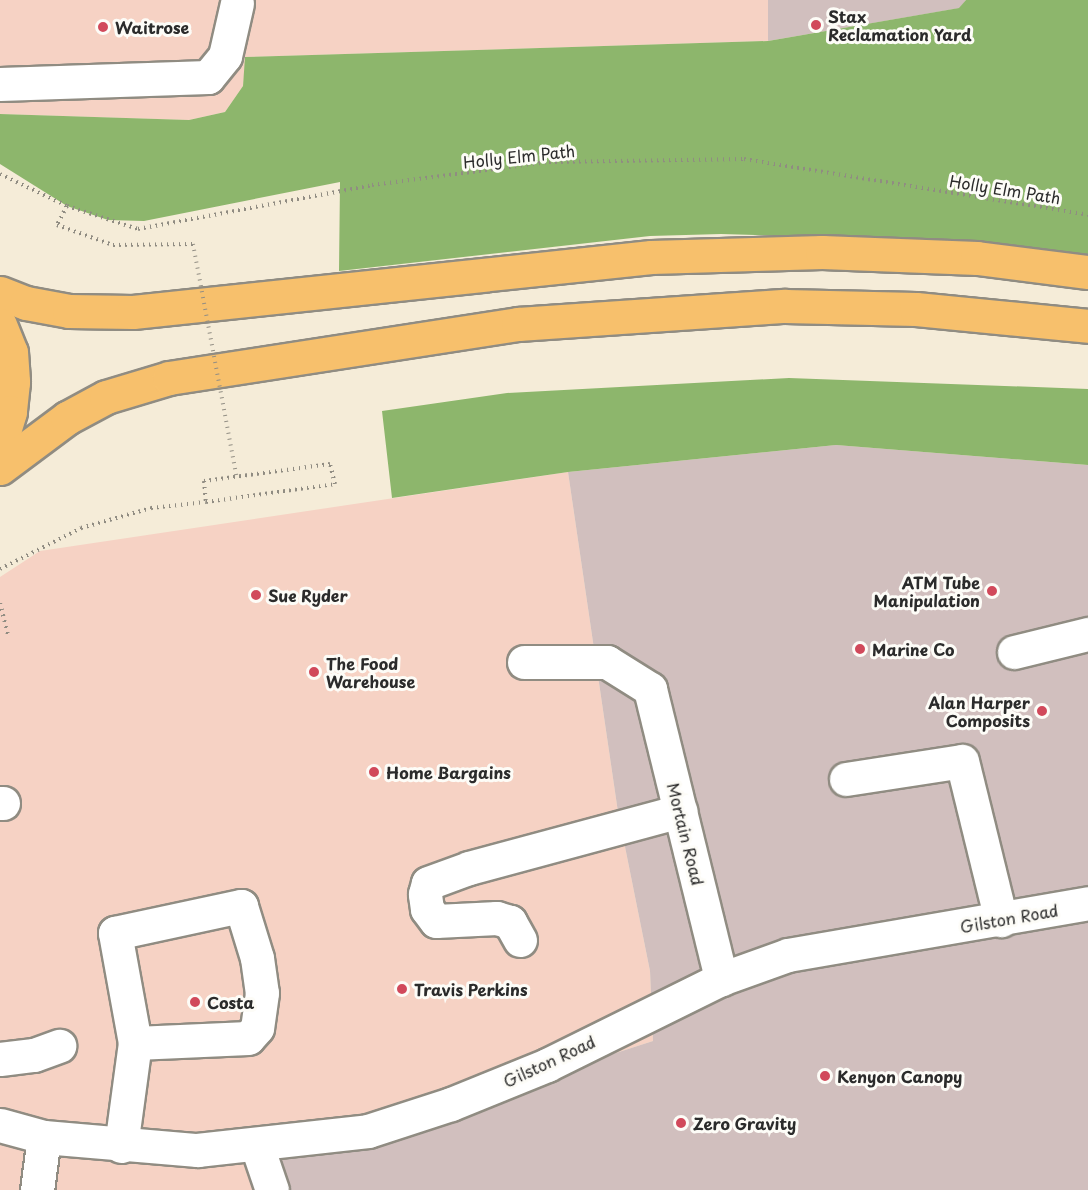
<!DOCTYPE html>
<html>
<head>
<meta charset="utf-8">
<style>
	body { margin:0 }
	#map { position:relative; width:1088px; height:1190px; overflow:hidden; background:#f5ecd8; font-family:"Playpen Sans",sans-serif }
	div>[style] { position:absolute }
	.built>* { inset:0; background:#f6d2c4 }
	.industrial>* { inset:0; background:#d1bfbe }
	.forest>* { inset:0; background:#8db66c }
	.path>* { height:4px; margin-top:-2px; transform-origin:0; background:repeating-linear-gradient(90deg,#908c82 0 1.5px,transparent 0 6px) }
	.roads { filter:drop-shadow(2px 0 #908c82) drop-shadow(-2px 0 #908c82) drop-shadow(0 2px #908c82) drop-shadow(0 -2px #908c82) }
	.minor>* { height:33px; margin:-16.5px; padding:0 16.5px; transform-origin:16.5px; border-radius:16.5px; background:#fff }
	.highway>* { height:33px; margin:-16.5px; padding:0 16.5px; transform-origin:16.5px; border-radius:16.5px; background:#f7c06c }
	.path-bridge>* { height:4px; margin-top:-2px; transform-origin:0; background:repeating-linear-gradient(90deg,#908c82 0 1.5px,transparent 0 6px) }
	.dots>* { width:16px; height:16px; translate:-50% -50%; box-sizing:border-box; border:3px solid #fdfcf7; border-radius:50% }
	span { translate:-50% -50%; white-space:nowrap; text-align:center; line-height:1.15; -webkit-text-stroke:6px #fdfcf7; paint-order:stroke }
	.poi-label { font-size:16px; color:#2b2b2b; font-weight:700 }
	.left { translate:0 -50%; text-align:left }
	.right { translate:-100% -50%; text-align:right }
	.street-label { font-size:16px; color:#2b2b2b }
</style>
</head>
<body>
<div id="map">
	<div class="built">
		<div style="clip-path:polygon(0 0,768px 0,768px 41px,246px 57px,243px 86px,225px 112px,189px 120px,0 114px)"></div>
		<div style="clip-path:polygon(568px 472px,618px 812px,650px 971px,653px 1041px,250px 1171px,255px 1190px,0 1190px,0 577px,40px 551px)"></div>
	</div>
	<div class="industrial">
		<div style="clip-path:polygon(768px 0,966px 0,960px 8px,768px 41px)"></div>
		<div style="clip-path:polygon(836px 445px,1088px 465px,1088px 1190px,255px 1190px,249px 1171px,653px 1041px,650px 971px,618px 812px,568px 472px)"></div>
	</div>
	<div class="forest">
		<div style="clip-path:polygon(966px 0,1088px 0,1088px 260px,824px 237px,721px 234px,650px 236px,339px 271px,340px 182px,144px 221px,108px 220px,67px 206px,0 164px,0 114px,189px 120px,225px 112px,243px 86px,245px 57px,768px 41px,959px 8px)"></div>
		<div style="clip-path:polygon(789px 378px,1088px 389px,1088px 465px,836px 445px,568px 472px,392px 498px,382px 411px,507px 393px)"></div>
	</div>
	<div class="path">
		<div style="left:0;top:174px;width:74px;rotate:25.5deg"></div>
		<div style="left:67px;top:206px;width:75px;rotate:17.9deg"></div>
		<div style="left:138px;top:229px;width:238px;rotate:-10.6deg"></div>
		<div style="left:372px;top:185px;width:178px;rotate:-7.4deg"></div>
		<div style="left:549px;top:162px;width:195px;rotate:-0.9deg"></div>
		<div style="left:744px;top:159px;width:349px;rotate:9.2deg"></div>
		<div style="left:67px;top:206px;width:21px;rotate:118deg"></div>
		<div style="left:57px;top:225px;width:59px;rotate:19.7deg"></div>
		<div style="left:113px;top:245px;width:80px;rotate:-0.7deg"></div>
		<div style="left:0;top:569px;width:91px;rotate:-26.8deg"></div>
		<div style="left:81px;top:528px;width:73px;rotate:-15.9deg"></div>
		<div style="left:151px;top:508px;width:55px;rotate:-6.2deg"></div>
		<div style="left:206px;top:502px;width:130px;rotate:-7.9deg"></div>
		<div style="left:335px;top:484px;width:21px;rotate:-104deg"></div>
		<div style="left:330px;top:464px;width:127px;rotate:172.3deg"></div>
		<div style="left:204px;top:481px;width:21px;rotate:85deg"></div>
		<div style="left:0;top:603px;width:34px;rotate:76deg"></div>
	</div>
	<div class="roads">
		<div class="minor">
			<div style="left:0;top:84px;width:208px;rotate:-1.9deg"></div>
			<div style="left:208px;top:77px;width:27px;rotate:-51deg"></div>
			<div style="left:225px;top:56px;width:54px;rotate:-77.2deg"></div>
			<div style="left:1014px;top:652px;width:76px;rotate:-13.7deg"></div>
			<div style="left:524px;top:662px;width:83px"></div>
			<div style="left:607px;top:662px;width:51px;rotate:32.1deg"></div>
			<div style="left:650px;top:689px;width:299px;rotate:76.2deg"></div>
			<div style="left:846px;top:779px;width:117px;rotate:-8.8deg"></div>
			<div style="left:962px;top:761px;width:164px;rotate:76.2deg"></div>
			<div style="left:0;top:803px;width:3px"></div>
			<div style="left:520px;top:940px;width:21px;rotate:-119deg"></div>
			<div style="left:510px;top:922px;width:14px;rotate:-163deg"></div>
			<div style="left:497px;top:918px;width:61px;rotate:177.2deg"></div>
			<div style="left:436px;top:921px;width:15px;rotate:-127deg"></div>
			<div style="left:427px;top:909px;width:15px;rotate:-98deg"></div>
			<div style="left:425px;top:894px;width:11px;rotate:-75deg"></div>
			<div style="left:428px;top:883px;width:44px;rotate:-20.1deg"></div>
			<div style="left:469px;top:868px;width:219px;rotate:-15.1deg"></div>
			<div style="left:0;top:1059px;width:34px;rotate:-7deg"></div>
			<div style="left:34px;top:1055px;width:27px;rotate:-20deg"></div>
			<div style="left:0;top:1125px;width:46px;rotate:15.3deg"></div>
			<div style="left:44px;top:1137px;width:154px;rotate:4.9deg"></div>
			<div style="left:197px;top:1150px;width:172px;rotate:-6.3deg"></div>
			<div style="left:368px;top:1131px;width:87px;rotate:-18deg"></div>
			<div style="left:451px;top:1104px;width:104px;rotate:-22.1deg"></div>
			<div style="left:547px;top:1065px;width:194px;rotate:-26.3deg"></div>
			<div style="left:721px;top:979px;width:71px;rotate:-19.7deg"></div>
			<div style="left:788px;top:955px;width:304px;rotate:-9.8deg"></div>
			<div style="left:121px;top:1146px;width:104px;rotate:-82.3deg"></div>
			<div style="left:135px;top:1043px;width:112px;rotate:-100.3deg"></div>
			<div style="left:115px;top:933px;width:129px;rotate:-12.1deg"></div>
			<div style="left:241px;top:906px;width:54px;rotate:72.9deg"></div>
			<div style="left:257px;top:958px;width:35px;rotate:82deg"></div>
			<div style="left:262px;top:993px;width:35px;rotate:98deg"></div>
			<div style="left:257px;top:1028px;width:13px;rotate:132deg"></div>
			<div style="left:248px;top:1038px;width:113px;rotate:177.5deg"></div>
			<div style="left:257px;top:1146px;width:46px;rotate:71.2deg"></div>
			<div style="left:37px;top:1190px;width:53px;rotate:-82.5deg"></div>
		</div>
		<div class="highway">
			<div style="left:0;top:293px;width:28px;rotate:21deg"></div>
			<div style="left:26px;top:303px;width:44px;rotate:10.5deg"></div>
			<div style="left:69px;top:311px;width:64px;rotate:0.9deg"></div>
			<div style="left:133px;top:312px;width:521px;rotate:-6.06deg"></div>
			<div style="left:651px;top:257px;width:171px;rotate:-1.7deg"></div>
			<div style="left:822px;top:252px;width:155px;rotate:2.2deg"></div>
			<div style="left:977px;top:258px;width:112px;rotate:7.2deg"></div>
			<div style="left:0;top:325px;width:29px;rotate:68deg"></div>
			<div style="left:11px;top:352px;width:30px;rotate:86deg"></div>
			<div style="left:13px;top:382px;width:30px;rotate:96deg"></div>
			<div style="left:10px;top:412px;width:34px;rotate:107deg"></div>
			<div style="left:0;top:468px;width:84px;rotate:-36.7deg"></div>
			<div style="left:67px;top:418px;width:44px;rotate:-28.3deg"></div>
			<div style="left:106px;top:397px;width:66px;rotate:-16.8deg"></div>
			<div style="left:169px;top:378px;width:353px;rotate:-8.8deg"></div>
			<div style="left:518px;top:324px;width:268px;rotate:-3.9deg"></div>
			<div style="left:785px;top:306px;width:131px;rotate:1.3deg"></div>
			<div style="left:916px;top:309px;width:173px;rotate:5.6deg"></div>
		</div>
	</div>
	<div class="path-bridge">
		<div style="left:193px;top:244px;width:238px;rotate:79.4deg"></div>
	</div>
	<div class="dots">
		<div style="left:816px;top:25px;background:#d1495b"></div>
		<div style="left:103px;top:27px;background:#d1495b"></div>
		<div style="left:992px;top:591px;background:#d1495b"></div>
		<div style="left:256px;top:595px;background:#d1495b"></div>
		<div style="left:860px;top:649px;background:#d1495b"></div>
		<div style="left:314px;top:672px;background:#d1495b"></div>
		<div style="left:1042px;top:711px;background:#d1495b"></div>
		<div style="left:374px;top:772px;background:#d1495b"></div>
		<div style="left:402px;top:989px;background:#d1495b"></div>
		<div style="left:195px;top:1002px;background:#d1495b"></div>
		<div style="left:825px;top:1076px;background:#d1495b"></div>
		<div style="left:681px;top:1123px;background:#d1495b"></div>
	</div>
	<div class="poi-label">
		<span class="left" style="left:828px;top:25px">Stax<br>Reclamation Yard</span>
		<span class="left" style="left:115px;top:27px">Waitrose</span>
		<span class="right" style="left:980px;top:591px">ATM Tube<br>Manipulation</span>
		<span class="left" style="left:268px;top:595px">Sue Ryder</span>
		<span class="left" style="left:872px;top:649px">Marine Co</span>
		<span class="left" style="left:326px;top:672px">The Food<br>Warehouse</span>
		<span class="right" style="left:1030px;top:711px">Alan Harper<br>Composits</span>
		<span class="left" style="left:386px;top:772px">Home Bargains</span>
		<span class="left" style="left:414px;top:989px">Travis Perkins</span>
		<span class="left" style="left:207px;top:1002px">Costa</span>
		<span class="left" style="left:837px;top:1076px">Kenyon Canopy</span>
		<span class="left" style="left:693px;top:1123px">Zero Gravity</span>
	</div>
	<div class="street-label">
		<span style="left:519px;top:156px;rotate:-6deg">Holly Elm Path</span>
		<span style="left:1005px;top:189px;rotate:9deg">Holly Elm Path</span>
		<span style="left:686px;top:834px;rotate:76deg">Mortain Road</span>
		<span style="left:1009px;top:918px;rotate:-10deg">Gilston Road</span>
		<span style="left:549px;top:1061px;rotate:-25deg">Gilston Road</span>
	</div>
</div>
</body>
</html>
